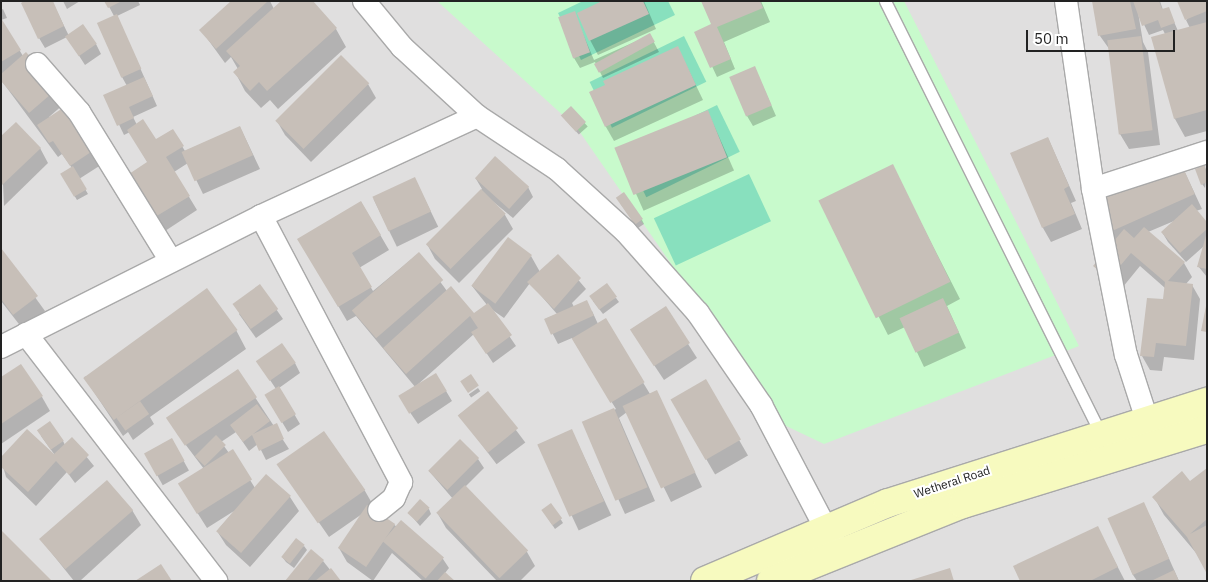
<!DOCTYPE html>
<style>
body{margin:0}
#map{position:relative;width:1208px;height:582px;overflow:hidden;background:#f2efe9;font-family:"IBM Plex Sans",sans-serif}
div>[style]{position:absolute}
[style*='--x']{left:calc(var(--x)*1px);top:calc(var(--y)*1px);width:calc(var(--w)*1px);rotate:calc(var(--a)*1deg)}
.residential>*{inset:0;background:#e0dfdf;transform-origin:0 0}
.park>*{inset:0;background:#c8facc}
.pitch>*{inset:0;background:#88e0be;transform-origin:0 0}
.shadow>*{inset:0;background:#0003;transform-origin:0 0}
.building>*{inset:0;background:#c7bfb8;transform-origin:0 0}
.roads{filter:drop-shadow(1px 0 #a9a9a9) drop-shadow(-1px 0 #a9a9a9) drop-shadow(0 1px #a9a9a9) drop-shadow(0 -1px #a9a9a9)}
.service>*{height:11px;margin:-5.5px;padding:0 5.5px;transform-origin:5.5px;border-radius:5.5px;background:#fff}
.minor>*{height:22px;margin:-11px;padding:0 11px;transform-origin:11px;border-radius:11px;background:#fff}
.secondary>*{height:28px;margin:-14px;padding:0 14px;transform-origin:14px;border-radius:14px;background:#f7fabf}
span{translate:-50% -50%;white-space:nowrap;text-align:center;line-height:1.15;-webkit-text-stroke:4px #fff;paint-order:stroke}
.street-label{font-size:12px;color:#222}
.frame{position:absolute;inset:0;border:2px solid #222;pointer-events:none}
.scale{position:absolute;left:1026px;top:30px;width:149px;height:22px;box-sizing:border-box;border:2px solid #222;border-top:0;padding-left:6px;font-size:15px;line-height:18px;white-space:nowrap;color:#222;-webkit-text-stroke:4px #fff;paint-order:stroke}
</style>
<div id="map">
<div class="residential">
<i style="left:1px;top:1px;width:1206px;height:580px"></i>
</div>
<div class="park">
<i style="clip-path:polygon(437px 1px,904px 1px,1079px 346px,824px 444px,782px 424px,577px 128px)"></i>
</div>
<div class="pitch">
<i style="clip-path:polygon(583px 1px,668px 1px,675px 15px,581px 60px,558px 13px)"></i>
<i style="left:684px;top:36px;width:51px;height:105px;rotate:64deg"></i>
<i style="left:717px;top:105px;width:52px;height:104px;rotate:64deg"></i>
<i style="left:749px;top:174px;width:52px;height:105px;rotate:65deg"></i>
</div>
<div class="shadow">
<i style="clip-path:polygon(52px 1px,69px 36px,96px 44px,101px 54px,85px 65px,67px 37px,45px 48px,39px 38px)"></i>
<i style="clip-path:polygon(63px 1px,80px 1px,67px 9px)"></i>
<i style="clip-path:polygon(106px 1px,138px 1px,140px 5px,117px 16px,157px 106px,133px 117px,137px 125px,156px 141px,172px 130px,185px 151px,240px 127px,260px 169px,203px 194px,188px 163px,174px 172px,197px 210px,165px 231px,138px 188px,148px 163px,130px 132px,124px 135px,105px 95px,127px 86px,122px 77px,114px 16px)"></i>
<i style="clip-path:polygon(232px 1px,270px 1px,274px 9px,336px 29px,346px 47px,278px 109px,270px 100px,261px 108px,245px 91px,235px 72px,238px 69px,231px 57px,225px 63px,201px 30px)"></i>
<i style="clip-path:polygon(605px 1px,644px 1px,656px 29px,598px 55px,590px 40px)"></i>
<i style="clip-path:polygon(703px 1px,761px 1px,770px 22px,724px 42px,735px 69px,717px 77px,696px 32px,715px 29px)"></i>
<i style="clip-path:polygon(1093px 1px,1160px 1px,1163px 10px,1168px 8px,1178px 31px,1190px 28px,1186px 20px,1207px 1px,1207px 131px,1185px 137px,1175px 119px,1165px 34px,1163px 30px,1149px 35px,1138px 12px,1143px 42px,1148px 52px,1160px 145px,1129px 149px,1120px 134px,1110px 50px,1100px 36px)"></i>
<i style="clip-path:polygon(3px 9px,7px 18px,1px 20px,1px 10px)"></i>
<i style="clip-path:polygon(574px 13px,594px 60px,650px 35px,659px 52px,603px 78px,595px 62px,580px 68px,574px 58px)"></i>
<i style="clip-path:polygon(1px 20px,23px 56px,65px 103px,49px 117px,104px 163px,79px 179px,88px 194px,77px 200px,62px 175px,72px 168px,62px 154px,58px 157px,1px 80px)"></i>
<i style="clip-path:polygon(678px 48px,703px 100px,614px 141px,606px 127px,607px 85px)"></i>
<i style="clip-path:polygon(755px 68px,776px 116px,753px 126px,747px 116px)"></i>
<i style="clip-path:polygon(368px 84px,376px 98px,311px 162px,285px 135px,277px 121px)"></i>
<i style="left:571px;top:108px;width:25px;height:12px;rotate:48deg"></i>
<i style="left:708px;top:112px;width:64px;height:99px;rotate:66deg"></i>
<i style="clip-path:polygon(1px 138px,40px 148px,48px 163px,4px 206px)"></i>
<i style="clip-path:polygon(1048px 138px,1076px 201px,1071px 203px,1082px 229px,1051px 242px,1043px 228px)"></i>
<i style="clip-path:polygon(1181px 164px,1202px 209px,1196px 211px,1207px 224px,1207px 277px,1198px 266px,1204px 246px,1186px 262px,1168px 242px,1162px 232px,1174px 221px,1148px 232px,1184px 263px,1192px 277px,1186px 284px,1192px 285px,1200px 299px,1194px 360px,1164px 357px,1162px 371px,1150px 370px,1142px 356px,1164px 301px,1165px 288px,1140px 266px,1118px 293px,1103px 280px,1095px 266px,1112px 245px,1105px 233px)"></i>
<i style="clip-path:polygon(892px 166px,960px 299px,947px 306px,966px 348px,924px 367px,905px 327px,888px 335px,820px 201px)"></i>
<i style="clip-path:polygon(1204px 166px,1207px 171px,1205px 188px,1202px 184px)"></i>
<i style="left:415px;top:179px;width:53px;height:46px;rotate:64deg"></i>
<i style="clip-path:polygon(476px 179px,528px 187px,533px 197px,513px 218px,485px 195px,505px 215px,513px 229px,459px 283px,435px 259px,427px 244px,482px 189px)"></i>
<i style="clip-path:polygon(361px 202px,389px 250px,359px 268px,373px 291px,419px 253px,447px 291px,474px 315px,487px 305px,472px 286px,531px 256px,540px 272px,558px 256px,586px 289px,572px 303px,574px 307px,592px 311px,598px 324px,605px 320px,650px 394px,656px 391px,702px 487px,671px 502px,627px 412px,619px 418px,655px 501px,625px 514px,584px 423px,616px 409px,572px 338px,558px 344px,545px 319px,557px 314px,530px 283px,504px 318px,491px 309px,516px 346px,493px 363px,474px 334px,415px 387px,446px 391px,452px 401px,418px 424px,407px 408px,416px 388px,356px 316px,347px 321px,299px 239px)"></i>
<i style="clip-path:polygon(620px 203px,642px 220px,644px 224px,638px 228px)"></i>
<i style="clip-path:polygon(1px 250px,45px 311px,22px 328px,1px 301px)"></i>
<i style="clip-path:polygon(260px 286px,283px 319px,256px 338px,239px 314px)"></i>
<i style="clip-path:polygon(616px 298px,619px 302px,603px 314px,593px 301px)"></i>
<i style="clip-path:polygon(665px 308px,697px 358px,664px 380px,640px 344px)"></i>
<i style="clip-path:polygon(236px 330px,246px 349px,150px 417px,154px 424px,133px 440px,128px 432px,123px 436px,84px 377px)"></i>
<i style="clip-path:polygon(258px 362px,295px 363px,300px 373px,279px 388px,300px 424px,288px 432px,266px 395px,276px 389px)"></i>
<i style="clip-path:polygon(237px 370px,289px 449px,266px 460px,258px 444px,249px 451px,236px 432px,221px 442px,229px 453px,232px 451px,255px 488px,266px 476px,290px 497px,299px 511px,250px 567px,226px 545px,217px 531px,234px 511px,207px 528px,188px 498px,204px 469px,176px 432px)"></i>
<i style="clip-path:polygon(1px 379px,42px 397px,50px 411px,1px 444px)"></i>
<i style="left:705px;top:381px;width:86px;height:38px;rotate:60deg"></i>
<i style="left:478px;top:388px;width:4px;height:11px;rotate:56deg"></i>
<i style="left:488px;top:393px;width:62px;height:36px;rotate:53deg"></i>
<i style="left:572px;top:431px;width:93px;height:36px;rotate:65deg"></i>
<i style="clip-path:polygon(323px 433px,365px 491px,373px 505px,370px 508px,443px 559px,449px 568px,445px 573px,453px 581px,423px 581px,392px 553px,373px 581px,347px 562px,339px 548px,362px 514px,329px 537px,279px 465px)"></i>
<i style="clip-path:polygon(41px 436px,63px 441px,65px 445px,72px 439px,94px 466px,75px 483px,67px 472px,36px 506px,6px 477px,1px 459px,57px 458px)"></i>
<i style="left:172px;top:440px;width:35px;height:30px;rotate:61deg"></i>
<i style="clip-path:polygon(478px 459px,484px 468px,465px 487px,527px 552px,535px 566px,520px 581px,497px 581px,446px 528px,438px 514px,453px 499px,429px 471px)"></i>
<i style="clip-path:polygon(1207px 469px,1207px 572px,1197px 554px,1164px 515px,1154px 497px,1190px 483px)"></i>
<i style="clip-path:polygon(551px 504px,563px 523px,555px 529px,545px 514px)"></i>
<i style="clip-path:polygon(1143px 504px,1151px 518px,1179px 581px,1137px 581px,1133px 575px,1109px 519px)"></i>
<i style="clip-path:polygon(429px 509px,431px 514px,420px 526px,409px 513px)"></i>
<i style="clip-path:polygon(132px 510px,141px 525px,80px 581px,74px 581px,42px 541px)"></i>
<i style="clip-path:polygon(1097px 527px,1125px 581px,1022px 581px)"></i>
<i style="clip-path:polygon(304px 546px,307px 550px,294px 568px,286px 562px,283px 558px)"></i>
<i style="clip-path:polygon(323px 561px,339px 581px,287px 581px)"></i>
</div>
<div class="building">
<i style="clip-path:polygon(24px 1px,53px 1px,64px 26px,38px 39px,21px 3px)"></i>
<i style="clip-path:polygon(104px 1px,122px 1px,108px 8px)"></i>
<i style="clip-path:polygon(231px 1px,268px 1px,216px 49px,199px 30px)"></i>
<i style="clip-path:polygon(281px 1px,313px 1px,337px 28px,267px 91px,259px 82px,250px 91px,233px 72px,240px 66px,226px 51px)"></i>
<i style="clip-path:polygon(602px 1px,643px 1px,649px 14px,589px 41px,577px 13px)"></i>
<i style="clip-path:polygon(701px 1px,760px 1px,763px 8px,717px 27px,731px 59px,710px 68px,694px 32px,711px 24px)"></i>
<i style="clip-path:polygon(1092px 1px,1130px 1px,1136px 29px,1098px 36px)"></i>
<i style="clip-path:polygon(1133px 1px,1159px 1px,1162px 9px,1169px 7px,1175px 23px,1161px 28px,1158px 20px,1142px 26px)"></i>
<i style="clip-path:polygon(1177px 1px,1207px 1px,1207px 11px,1185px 20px)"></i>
<i style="left:575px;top:11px;width:44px;height:18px;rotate:70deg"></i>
<i style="left:117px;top:14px;width:60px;height:22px;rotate:66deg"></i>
<i style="clip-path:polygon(1px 18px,21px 50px,1px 62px)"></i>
<i style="clip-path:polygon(1207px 22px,1207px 110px,1174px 119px,1151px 37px)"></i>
<i style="left:83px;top:24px;width:24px;height:22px;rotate:55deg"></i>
<i style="left:650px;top:33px;width:10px;height:64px;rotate:61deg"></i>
<i style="left:1141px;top:36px;width:95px;height:34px;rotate:83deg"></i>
<i style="clip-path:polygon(678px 46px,696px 85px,605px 127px,589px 92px,605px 85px,603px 81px)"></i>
<i style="clip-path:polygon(26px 52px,58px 88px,29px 113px,1px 81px,1px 74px)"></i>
<i style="left:341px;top:55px;width:40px;height:93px;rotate:45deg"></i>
<i style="left:755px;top:66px;width:43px;height:28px;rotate:67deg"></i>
<i style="clip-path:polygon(144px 77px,153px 96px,129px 107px,134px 118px,117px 126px,103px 95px)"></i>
<i style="clip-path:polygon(69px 104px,97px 148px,70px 166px,53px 141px,49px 143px,37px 125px)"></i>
<i style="left:571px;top:106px;width:22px;height:14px;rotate:47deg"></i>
<i style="left:708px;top:110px;width:51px;height:101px;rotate:68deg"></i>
<i style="clip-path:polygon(143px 119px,156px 139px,173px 129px,184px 146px,166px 157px,190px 196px,155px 217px,129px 174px,147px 162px,127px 130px)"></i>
<i style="clip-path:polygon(16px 122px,41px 148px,1px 186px,1px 136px)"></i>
<i style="left:240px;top:126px;width:32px;height:64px;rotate:66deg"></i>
<i style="clip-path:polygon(1048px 137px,1069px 186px,1064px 189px,1075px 214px,1042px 228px,1010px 153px)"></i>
<i style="left:495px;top:156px;width:46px;height:30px;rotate:42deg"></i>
<i style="left:1181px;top:163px;width:34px;height:90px;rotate:66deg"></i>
<i style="left:893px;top:164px;width:131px;height:83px;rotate:64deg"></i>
<i style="clip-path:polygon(1205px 165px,1207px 182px,1201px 185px,1195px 169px)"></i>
<i style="left:73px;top:166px;width:27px;height:15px;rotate:59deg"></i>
<i style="left:415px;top:177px;width:38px;height:47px;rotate:65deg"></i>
<i style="left:481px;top:189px;width:35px;height:78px;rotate:45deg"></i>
<i style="left:624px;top:192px;width:33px;height:10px;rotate:55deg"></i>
<i style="clip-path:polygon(361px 201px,381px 235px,352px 253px,372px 287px,338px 307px,297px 239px)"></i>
<i style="clip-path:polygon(1192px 204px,1207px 222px,1207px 229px,1180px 253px,1161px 232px)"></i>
<i style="clip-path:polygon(1144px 227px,1185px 262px,1168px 281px,1193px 284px,1186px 346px,1156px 343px,1154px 357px,1140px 356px,1147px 298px,1163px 299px,1165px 282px,1131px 253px,1109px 279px,1093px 266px,1124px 229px,1134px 238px)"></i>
<i style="clip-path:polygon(1207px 232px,1207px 269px,1197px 267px)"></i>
<i style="left:508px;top:237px;width:30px;height:61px;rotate:37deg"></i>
<i style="clip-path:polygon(1px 248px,38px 296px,13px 315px,1px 299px)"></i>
<i style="left:419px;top:252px;width:37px;height:89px;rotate:49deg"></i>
<i style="clip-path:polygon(558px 254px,581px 278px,554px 309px,527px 282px)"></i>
<i style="left:607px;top:283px;width:17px;height:22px;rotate:54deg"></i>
<i style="left:260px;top:284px;width:31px;height:34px;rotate:54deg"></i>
<i style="clip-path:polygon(451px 286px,474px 313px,488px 303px,512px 335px,486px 354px,471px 332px,478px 328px,470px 316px,406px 374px,383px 348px)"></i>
<i style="left:207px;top:288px;width:52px;height:153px;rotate:54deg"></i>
<i style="left:943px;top:298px;width:38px;height:48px;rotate:65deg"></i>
<i style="left:587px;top:300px;width:17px;height:47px;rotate:66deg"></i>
<i style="clip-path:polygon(1207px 301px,1207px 332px,1201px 331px)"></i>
<i style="left:666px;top:306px;width:44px;height:43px;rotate:57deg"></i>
<i style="left:606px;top:318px;width:75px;height:40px;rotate:59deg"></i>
<i style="left:282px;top:343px;width:24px;height:32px;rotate:55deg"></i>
<i style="clip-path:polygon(21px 364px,43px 396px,1px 424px,1px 377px)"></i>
<i style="left:238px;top:369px;width:34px;height:87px;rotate:56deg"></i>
<i style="left:436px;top:373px;width:21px;height:44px;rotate:59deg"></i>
<i style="left:471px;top:374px;width:14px;height:13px;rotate:56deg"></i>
<i style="left:706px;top:379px;width:70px;height:41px;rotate:60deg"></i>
<i style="left:279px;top:386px;width:33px;height:17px;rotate:59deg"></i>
<i style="left:657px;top:390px;width:91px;height:38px;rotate:65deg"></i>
<i style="left:488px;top:391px;width:48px;height:39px;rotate:51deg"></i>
<i style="left:140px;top:401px;width:16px;height:29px;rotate:55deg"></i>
<i style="clip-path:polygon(257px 404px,270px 421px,253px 434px,277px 423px,284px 439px,259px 451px,252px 435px,243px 442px,230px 425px)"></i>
<i style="left:614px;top:408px;width:86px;height:35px;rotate:67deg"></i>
<i style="left:50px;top:421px;width:24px;height:16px;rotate:55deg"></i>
<i style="clip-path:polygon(27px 429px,54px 454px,72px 437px,89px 455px,69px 475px,56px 461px,28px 492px,1px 467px,1px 457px)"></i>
<i style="left:572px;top:429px;width:79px;height:38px;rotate:66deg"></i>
<i style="left:324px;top:431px;width:72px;height:58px;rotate:55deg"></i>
<i style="left:216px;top:435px;width:14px;height:30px;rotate:45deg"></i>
<i style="left:172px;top:438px;width:26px;height:32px;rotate:61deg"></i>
<i style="left:460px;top:439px;width:27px;height:45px;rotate:45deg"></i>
<i style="left:233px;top:449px;width:36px;height:65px;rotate:58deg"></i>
<i style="clip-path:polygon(1207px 468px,1207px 519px,1190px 534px,1207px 525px,1207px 574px,1187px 537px,1152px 497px,1182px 471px,1190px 481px)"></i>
<i style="left:266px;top:474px;width:33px;height:76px;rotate:41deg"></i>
<i style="left:107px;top:480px;width:40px;height:90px;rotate:49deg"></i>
<i style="left:465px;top:485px;width:91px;height:40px;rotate:46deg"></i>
<i style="left:420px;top:499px;width:13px;height:19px;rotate:42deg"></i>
<i style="left:1144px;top:502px;width:62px;height:40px;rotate:66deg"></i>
<i style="left:551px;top:503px;width:19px;height:12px;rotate:54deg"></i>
<i style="left:367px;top:505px;width:34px;height:52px;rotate:34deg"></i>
<i style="left:401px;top:520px;width:57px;height:28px;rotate:41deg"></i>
<i style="clip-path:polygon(1098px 526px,1118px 567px,1090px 581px,1020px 581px,1013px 566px)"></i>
<i style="clip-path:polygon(1px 530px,52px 581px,1px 581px)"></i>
<i style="left:296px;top:538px;width:11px;height:24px;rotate:38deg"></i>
<i style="clip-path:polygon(311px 549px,324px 560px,307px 581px,285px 581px)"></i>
<i style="clip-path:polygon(161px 564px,172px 581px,135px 581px)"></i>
<i style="clip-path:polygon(331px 568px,341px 581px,315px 581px)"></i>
<i style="clip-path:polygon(950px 568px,954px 581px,911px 581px,911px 580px)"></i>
<i style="clip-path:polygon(1174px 570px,1179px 581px,1151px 581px)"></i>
<i style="clip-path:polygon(445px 572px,455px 581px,437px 581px)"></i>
</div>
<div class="roads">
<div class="service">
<i style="--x:885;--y:1;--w:486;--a:63.5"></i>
</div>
<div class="minor">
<i style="--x:364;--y:1;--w:60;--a:50.4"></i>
<i style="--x:402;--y:47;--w:102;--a:42.6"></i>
<i style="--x:477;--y:116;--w:96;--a:33.5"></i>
<i style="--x:557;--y:169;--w:93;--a:42.4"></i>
<i style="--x:626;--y:232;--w:108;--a:48.4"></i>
<i style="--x:698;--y:313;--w:112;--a:55.6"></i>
<i style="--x:761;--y:405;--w:157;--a:62.3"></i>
<i style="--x:1066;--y:1;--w:190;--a:81.8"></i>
<i style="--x:1093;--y:189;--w:169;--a:78.8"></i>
<i style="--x:1126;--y:355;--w:68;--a:72.1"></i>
<i style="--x:37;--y:64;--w:64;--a:48.8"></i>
<i style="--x:79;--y:112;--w:175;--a:58.3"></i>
<i style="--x:1093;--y:189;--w:120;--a:-18"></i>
<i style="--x:261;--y:216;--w:301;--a:62.2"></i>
<i style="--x:401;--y:482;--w:17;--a:114"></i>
<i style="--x:394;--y:498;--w:19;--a:141"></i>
<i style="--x:26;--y:334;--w:312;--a:52.4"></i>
<i style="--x:1;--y:347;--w:291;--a:-26.7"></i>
<i style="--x:261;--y:216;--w:238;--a:-24.8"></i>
</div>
<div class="secondary">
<i style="--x:705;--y:581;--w:199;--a:-23.1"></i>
<i style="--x:888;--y:503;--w:335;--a:-17.6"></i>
<i style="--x:771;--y:581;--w:207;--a:-21.9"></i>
<i style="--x:963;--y:504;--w:255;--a:-17.1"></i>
</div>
</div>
<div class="street-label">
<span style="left:952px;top:482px;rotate:-18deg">Wetheral Road</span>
</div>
<div class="frame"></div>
<div class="scale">50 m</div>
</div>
